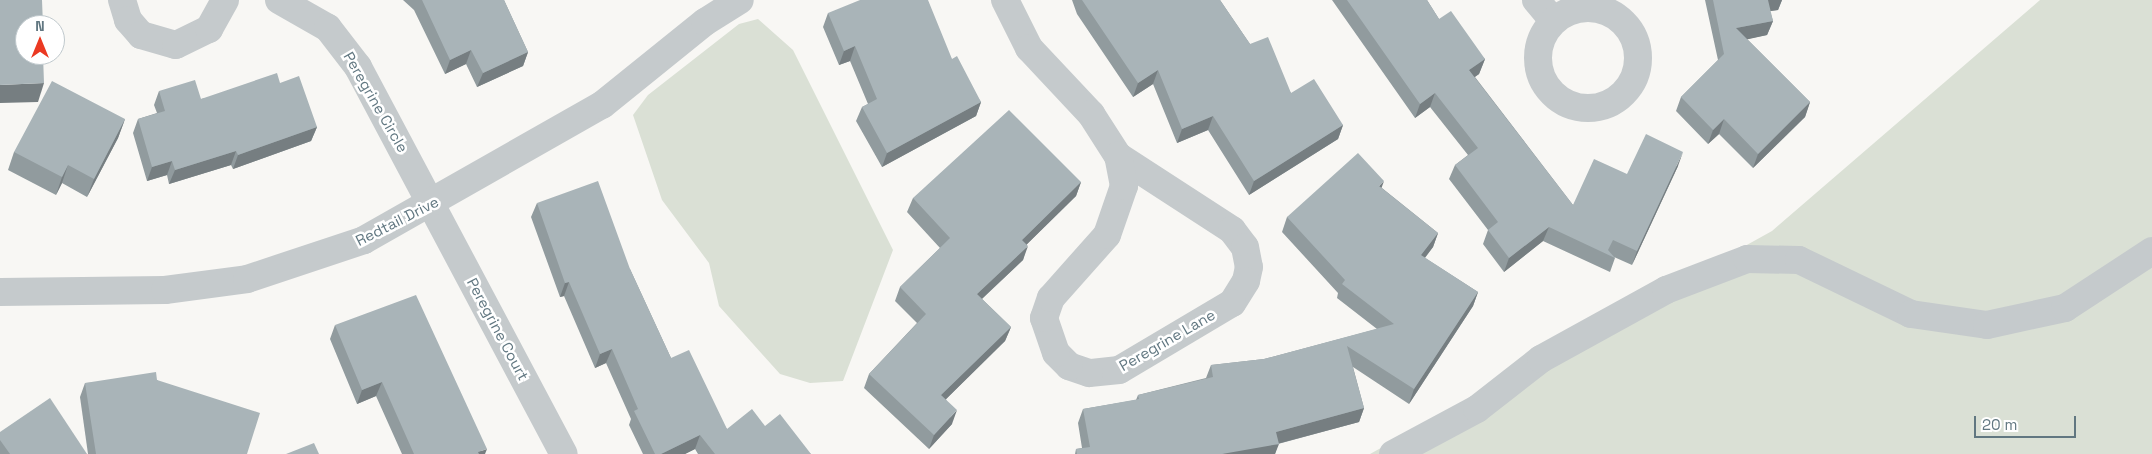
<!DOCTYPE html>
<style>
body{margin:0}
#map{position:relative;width:2152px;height:454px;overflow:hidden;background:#f8f7f4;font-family:"Space Grotesk",sans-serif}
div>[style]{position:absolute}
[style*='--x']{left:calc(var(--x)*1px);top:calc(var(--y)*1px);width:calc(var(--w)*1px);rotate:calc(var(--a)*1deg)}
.green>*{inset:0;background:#dae0d5}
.minor>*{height:28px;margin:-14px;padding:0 14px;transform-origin:14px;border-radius:14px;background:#c5cacc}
.minor>.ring{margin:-14px;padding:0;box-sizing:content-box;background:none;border:28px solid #c5cacc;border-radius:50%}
.wall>*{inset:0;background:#919b9e}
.shaded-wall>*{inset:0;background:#767e81}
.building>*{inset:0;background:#a9b4b8}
span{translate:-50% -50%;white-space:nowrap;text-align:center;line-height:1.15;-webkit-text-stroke:5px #fff;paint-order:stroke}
.street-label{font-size:15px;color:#617781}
.north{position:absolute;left:15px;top:15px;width:50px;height:50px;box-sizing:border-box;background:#fff;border:1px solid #c0c9cd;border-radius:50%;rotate:0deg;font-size:14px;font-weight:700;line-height:20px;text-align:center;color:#617781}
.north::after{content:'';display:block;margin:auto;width:18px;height:22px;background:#eb3922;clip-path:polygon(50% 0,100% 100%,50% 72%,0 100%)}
.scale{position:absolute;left:1974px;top:416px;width:102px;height:22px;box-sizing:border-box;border:2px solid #617781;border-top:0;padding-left:6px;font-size:15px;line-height:18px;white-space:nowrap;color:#617781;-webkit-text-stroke:4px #fff;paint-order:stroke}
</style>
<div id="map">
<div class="green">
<i style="clip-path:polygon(2040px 0,2152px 0,2152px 454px,1370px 454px,1772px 231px)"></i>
<i style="clip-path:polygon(758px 19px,793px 50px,893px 250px,843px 381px,810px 383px,780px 374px,719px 306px,709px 263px,662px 200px,633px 115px,648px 95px,739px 24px)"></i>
</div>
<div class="minor">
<i style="--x:122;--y:0;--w:21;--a:73"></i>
<i style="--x:128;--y:20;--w:20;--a:49"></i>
<i style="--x:141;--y:35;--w:36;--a:16"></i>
<i style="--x:176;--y:45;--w:37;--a:-26"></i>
<i style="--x:209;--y:29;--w:33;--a:-61"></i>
<i style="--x:279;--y:0;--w:56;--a:29.7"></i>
<i style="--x:328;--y:28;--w:49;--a:52.4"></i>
<i style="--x:358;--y:67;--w:438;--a:62"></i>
<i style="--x:1005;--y:0;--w:54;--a:63.4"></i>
<i style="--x:1029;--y:48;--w:91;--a:46.8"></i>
<i style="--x:1091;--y:114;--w:50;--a:57.3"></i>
<i style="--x:1536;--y:0;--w:26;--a:50"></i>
<i class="ring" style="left:1538px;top:8px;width:72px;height:72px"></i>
<i style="--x:1118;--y:156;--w:136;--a:33"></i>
<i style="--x:1232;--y:230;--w:21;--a:53"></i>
<i style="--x:1245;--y:247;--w:20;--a:79"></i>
<i style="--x:1249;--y:267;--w:14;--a:102"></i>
<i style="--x:1246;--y:281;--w:26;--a:122"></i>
<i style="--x:1232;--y:303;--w:131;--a:149.3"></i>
<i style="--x:1119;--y:370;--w:30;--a:174"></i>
<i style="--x:1089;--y:373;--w:21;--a:-161"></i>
<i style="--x:1069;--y:366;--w:18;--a:-135"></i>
<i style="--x:1056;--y:353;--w:37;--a:-109"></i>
<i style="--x:1044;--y:318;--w:21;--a:-71"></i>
<i style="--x:1051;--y:298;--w:84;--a:-48.4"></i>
<i style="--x:1107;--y:235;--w:52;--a:-70.9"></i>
<i style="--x:1124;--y:186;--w:31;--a:-101"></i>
<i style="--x:0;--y:292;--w:165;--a:-0.7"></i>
<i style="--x:165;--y:290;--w:83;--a:-7.6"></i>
<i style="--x:247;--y:279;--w:123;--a:-18.4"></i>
<i style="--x:364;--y:240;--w:274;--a:-29.6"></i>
<i style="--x:602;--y:105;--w:132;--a:-38.9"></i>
<i style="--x:705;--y:22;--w:41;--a:-32.2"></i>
<i style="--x:1393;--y:454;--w:95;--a:-28.2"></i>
<i style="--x:1477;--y:409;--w:81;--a:-38"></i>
<i style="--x:1541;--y:359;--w:143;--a:-28.9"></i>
<i style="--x:1666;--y:290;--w:87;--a:-20.9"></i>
<i style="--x:1747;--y:259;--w:52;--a:1.1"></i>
<i style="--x:1799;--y:260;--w:124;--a:25.7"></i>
<i style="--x:1911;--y:314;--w:77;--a:8.2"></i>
<i style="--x:1987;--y:325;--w:80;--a:-12.3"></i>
<i style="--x:2065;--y:308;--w:104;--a:-33.2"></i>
</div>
<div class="wall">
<i style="clip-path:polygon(403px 0,504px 0,528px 52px,523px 66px,477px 87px,466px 64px,445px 74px,414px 10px)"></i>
<i style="clip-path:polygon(1072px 0,1220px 0,1250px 44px,1291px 93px,1343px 125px,1338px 139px,1249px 195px,1208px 130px,1177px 143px,1153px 84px,1133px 97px,1077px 14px)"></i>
<i style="clip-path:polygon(1332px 0,1427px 0,1439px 19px,1485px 59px,1479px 74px,1475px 77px,1573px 205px,1627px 174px,1678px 166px,1632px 265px,1614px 257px,1615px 258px,1610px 272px,1543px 241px,1504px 272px,1483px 244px,1488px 230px,1449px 179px,1455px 165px,1468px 155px,1430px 107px,1415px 118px)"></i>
<i style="clip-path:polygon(1705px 0,1782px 0,1778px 10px,1770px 11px,1773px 21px,1767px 35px,1747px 39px,1810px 102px,1805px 117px,1753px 168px,1719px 134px,1708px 144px,1676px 111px,1681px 97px,1718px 60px)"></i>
<i style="clip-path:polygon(828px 13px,952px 59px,981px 102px,976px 116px,882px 167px,856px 121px,862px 107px,868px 104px,850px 61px,839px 65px,823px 27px)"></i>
<i style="clip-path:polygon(280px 83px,317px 127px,311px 141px,233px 169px,231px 165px,169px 184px,167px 175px,147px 181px,133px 133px,138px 119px,157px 113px,154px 105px,159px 91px,201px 99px)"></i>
<i style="clip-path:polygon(125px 119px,118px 138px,87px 197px,62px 183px,56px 195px,8px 170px,14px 152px)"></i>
<i style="clip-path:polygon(1081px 182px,1076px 196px,1027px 244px,1023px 260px,982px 299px,1011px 327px,1005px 341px,946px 399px,952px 424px,929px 449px,864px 388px,869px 374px,917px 323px,895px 301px,900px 287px,940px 248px,907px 212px,913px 198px)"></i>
<i style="clip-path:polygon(1382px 188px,1438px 233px,1433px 247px,1425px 258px,1478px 292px,1473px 306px,1409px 404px,1353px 367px,1364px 408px,1359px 422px,1278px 444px,1275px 454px,1075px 454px,1076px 449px,1082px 448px,1078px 423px,1083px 409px,1136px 400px,1138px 395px,1206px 378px,1211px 365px,1264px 359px,1377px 329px,1337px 298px,1338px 293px,1282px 232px,1287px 217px)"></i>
<i style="clip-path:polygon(537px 203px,630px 269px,671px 358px,727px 429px,765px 426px,811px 454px,698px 454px,695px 449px,685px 454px,643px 454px,629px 425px,631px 419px,606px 363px,595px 368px,564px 296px,560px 297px,531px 217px)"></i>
<i style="clip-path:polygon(335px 325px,485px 454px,402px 454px,376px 396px,357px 404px,330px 339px)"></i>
<i style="clip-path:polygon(157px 380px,247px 454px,88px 454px,80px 397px,85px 383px)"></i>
<i style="clip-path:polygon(0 432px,87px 454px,0 454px)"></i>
</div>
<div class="shaded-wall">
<i style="clip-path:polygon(1767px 0,1782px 0,1778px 10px,1763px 12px)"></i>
<i style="clip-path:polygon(1773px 21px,1767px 35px,1731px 43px,1736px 28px)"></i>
<i style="clip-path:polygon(855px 46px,850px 61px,839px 65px,844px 51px)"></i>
<i style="clip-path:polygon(471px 50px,466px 64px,445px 74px,450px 60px)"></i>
<i style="clip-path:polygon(528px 52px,523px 66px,477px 87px,483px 73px)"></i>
<i style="clip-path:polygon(1485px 59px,1479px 74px,1464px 84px,1469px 70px)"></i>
<i style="clip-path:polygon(1158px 70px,1153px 84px,1133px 97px,1138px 83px)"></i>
<i style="clip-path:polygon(44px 83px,38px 102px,0 103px,0 85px)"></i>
<i style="clip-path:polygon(1435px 93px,1430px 107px,1415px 118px,1420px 104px)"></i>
<i style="clip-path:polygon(981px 102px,976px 116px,882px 167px,887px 153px)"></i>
<i style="clip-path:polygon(1810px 102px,1805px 117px,1753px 168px,1758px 154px)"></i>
<i style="clip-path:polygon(1213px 116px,1208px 130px,1177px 143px,1182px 129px)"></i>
<i style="clip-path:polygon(125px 119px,118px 138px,87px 197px,94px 179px)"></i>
<i style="clip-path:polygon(1724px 119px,1719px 134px,1708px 144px,1713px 130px)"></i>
<i style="clip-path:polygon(1343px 125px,1338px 139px,1249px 195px,1254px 181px)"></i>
<i style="clip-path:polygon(317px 127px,311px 141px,233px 169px,238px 155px)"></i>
<i style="clip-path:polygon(236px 151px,231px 165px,169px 184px,175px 170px)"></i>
<i style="clip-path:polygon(1683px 152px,1678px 166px,1632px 265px,1637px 251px)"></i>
<i style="clip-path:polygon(172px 161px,167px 175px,147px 181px,152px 167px)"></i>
<i style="clip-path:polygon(68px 165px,62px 183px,56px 195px,62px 177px)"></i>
<i style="clip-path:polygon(1384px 181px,1379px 195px,1379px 186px)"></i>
<i style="clip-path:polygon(1081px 182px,1076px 196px,1017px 254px,1022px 240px)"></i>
<i style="clip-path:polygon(1549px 227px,1543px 241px,1504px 272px,1509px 258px)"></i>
<i style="clip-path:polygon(1438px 233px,1433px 247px,1416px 269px,1421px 255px)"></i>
<i style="clip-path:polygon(1028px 246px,1023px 260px,972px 308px,977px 294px)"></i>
<i style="clip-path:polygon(569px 282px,564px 296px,560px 297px,565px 283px)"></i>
<i style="clip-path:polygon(1478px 292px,1473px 306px,1409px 404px,1414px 389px)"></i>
<i style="clip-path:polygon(1011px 327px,1005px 341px,936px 409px,941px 395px)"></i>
<i style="clip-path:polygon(612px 349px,606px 363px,595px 368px,600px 354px)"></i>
<i style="clip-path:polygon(382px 382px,376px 396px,357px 404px,362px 390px)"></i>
<i style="clip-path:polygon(1364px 408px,1359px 422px,1273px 445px,1279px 444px,1275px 454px,1222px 454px,1276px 432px)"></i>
<i style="clip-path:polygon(957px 410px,952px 424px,929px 449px,934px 435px)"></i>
<i style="clip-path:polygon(700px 435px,695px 449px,685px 454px,661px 454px)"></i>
<i style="clip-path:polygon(487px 449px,485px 454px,478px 454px,478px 452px)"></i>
</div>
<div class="building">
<i style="clip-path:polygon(0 0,42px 0,43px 25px,25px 25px,25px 55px,43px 55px,44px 83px,0 85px)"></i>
<i style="clip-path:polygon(422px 0,504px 0,528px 52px,483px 73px,471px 50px,450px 60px)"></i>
<i style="clip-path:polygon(860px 0,928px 0,952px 59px,957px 56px,981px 102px,887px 153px,862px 107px,877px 99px,855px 46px,844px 51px,828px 13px)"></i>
<i style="clip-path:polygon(1082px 0,1220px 0,1250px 44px,1268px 37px,1291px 93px,1314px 79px,1343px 125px,1254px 181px,1213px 116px,1182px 129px,1158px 70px,1138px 83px)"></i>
<i style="clip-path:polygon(1347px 0,1427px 0,1439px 19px,1451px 11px,1485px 59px,1469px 70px,1573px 205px,1594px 159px,1627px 174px,1646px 134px,1683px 152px,1637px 251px,1613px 240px,1608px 250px,1615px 258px,1549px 227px,1509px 258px,1488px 230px,1498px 222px,1455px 165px,1478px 148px,1435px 93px,1420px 104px)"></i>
<i style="clip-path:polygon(1713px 0,1768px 0,1773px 21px,1736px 28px,1810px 102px,1758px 154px,1724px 119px,1713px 130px,1681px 97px,1724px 54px)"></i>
<i style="clip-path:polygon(277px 73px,280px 83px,299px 76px,317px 127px,238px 155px,236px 151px,175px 170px,172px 161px,152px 167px,138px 119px,165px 111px,159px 91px,195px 80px,201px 99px)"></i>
<i style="clip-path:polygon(52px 81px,125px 119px,94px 179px,68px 165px,62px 177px,14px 152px)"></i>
<i style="clip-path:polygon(1009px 110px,1081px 182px,1022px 240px,1028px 246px,977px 294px,1011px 327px,941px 395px,957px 410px,934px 435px,869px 374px,926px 314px,900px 287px,950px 238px,913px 198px)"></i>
<i style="clip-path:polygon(1358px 153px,1384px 181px,1379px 186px,1438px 233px,1421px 255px,1478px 292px,1414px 389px,1347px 346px,1364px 408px,1276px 432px,1279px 444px,1222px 454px,1077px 454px,1076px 449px,1090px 447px,1083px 409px,1139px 399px,1138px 395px,1213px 377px,1211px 365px,1264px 359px,1394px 324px,1342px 284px,1345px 280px,1287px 217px)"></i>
<i style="clip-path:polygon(598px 181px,630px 269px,671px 358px,689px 350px,727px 429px,752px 409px,765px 426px,780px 414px,811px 454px,715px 454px,700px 435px,661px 454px,655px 454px,634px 411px,638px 409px,612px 349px,600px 354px,569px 282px,565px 283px,537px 203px)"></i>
<i style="clip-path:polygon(416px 295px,487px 449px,478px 452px,479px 454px,414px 454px,382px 382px,362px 390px,335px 325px)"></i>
<i style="clip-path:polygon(156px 372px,157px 380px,260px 413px,247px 454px,96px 454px,85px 383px)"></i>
<i style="clip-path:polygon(50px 398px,87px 454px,10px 454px,0 440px,0 432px)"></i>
<i style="clip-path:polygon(314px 443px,319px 454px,286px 454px)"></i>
</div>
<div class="street-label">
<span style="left:376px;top:102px;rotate:60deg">Peregrine Circle</span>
<span style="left:397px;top:221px;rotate:-27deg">Redtail Drive</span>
<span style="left:498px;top:329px;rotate:62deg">Peregrine Court</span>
<span style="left:1167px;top:340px;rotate:-30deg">Peregrine Lane</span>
</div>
<div class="north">N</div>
<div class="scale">20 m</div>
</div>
